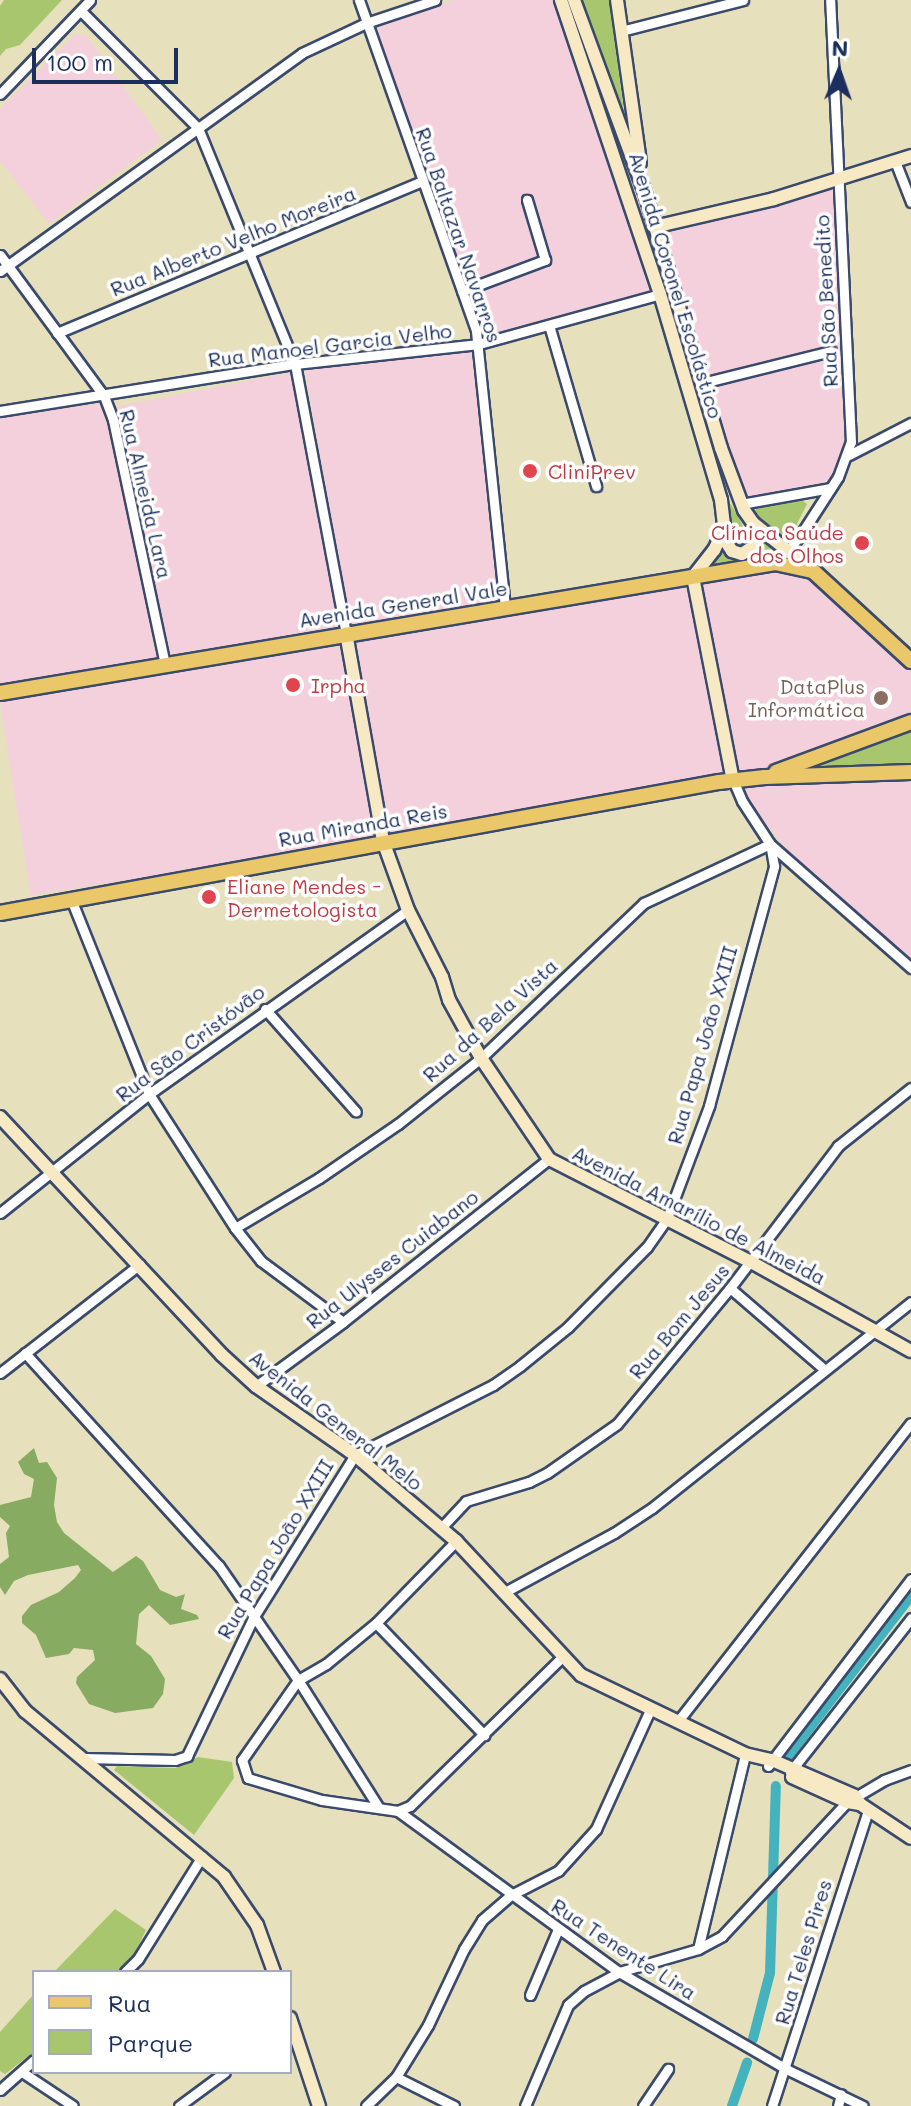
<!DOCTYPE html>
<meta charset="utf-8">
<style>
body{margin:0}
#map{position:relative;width:911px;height:2106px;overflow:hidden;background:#e7e0bc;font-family:Mali,sans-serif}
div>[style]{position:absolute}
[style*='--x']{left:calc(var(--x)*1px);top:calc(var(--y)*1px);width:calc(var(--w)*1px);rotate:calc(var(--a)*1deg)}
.built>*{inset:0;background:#f4cfdc;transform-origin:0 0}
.green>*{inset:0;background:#a8c66e}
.forest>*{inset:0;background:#86ab61}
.canal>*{height:10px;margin:-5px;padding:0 5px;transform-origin:5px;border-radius:5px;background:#44b3be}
.roads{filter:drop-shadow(2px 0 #3a4a6c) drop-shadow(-2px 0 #3a4a6c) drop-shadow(0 2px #3a4a6c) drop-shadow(0 -2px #3a4a6c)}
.street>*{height:9px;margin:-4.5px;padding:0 4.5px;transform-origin:4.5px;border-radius:4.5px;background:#fff}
.secondary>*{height:12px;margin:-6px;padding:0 6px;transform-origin:6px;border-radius:6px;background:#f7e9c3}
.primary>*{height:14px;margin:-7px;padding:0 7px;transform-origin:7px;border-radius:7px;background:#eac769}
.dots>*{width:22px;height:22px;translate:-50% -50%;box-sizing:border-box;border:4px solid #fff;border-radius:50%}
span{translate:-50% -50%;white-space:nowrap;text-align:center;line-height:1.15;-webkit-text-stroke:7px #fff;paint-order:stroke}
.street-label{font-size:20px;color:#1b2f5e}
.health-label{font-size:20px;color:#be3a42}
.left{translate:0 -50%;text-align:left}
.right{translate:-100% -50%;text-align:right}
.education-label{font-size:20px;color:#785e54}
.legend{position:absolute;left:32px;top:1970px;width:260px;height:104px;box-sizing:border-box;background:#fff;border:2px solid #a4acbf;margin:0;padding:10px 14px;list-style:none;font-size:24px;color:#1b2f5e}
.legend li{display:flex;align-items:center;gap:16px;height:40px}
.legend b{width:40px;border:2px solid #a4acbf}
.north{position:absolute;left:799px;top:32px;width:80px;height:80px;-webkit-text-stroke:6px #fff;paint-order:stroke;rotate:2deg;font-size:22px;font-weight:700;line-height:32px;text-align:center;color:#1b2f5e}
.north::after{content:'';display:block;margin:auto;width:28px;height:36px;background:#1b2f5e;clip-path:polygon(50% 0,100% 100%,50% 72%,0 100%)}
.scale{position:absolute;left:32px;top:48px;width:146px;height:36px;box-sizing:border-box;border:4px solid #1b2f5e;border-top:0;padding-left:10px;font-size:24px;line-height:28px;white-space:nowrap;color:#1b2f5e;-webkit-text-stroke:6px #fff;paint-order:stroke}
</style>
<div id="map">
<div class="built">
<i style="clip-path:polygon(454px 0,555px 0,653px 290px,482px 338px,375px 26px)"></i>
<i style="clip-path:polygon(75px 34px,86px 35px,162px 140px,49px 224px,0 161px,0 109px)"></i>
<i style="clip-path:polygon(833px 187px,846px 409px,844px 448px,835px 476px,829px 481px,744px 499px,726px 449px,661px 229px)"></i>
<i style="clip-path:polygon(477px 349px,500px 601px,350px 628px,305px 370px)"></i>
<i style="left:294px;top:372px;width:260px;height:186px;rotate:79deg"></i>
<i style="clip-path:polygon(103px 403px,158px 661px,0 687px,0 417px)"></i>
<i style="clip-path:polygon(761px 569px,789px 571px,823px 585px,911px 667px,911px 718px,760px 769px,734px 773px,701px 585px,704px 581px)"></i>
<i style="clip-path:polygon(677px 584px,689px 590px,725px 775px,387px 837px,354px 642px)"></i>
<i style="left:345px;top:643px;width:200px;height:350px;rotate:81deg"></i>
<i style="clip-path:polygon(911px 781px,911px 965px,784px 847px,739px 787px)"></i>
</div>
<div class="green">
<i style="clip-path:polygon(4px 0,62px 0,20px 45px,6px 49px,0 56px,0 6px)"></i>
<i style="clip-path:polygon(579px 0,609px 0,625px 119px,624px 119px)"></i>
<i style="clip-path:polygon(801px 499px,807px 504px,789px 540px,754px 513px,756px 509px)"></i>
<i style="clip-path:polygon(731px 504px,749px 537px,742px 548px,733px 543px,726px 505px)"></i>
<i style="clip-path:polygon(759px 536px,775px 547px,757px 556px,707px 567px,724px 543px,735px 557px)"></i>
<i style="clip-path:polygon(911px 729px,911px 763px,813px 769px,812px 766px)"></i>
<i style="clip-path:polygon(198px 1757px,232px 1762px,234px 1778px,194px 1835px,114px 1770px,117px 1766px,175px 1768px)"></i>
<i style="clip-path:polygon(115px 1909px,146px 1930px,133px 1957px,119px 1972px,54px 1972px)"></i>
<i style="clip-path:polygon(34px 1994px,34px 2052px,5px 2074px,0 2071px,0 2032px)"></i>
</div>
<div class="forest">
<i style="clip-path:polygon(34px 1448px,39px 1463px,47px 1462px,57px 1478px,54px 1505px,57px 1522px,64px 1533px,113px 1572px,136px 1556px,143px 1561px,160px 1590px,176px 1597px,185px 1594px,181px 1609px,197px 1615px,199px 1619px,170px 1625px,149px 1605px,139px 1614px,136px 1644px,151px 1656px,165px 1679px,163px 1694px,153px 1708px,115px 1713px,89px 1704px,76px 1683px,77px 1677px,95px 1660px,93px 1650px,74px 1648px,69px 1654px,46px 1658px,36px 1635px,22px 1623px,22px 1616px,31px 1605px,59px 1592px,75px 1578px,81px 1570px,78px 1565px,28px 1575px,14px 1581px,5px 1595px,0 1587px,0 1564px,9px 1557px,6px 1533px,10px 1526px,0 1517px,0 1505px,31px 1497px,34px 1479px,24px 1474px,18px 1462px)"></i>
</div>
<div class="canal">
<i style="--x:785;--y:1760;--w:207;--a:-52.5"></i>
<i style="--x:753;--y:2039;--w:68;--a:-75.6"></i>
<i style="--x:770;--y:1973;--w:187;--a:-88.2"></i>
<i style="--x:732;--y:2106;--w:46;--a:-70.8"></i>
</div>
<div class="roads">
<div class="street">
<i style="--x:359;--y:0;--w:351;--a:70.5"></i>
<i style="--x:476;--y:331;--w:279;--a:84"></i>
<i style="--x:81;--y:11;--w:165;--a:45"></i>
<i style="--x:198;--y:128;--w:255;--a:67.7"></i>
<i style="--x:295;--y:364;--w:274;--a:79.3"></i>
<i style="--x:621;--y:31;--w:126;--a:-14.3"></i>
<i style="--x:0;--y:94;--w:130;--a:-46.2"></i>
<i style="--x:895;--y:161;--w:44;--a:68.7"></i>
<i style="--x:0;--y:255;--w:175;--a:53.6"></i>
<i style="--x:104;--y:396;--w:26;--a:69"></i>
<i style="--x:113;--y:420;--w:250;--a:78"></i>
<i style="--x:0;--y:271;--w:372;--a:-35.8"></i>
<i style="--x:302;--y:53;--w:71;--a:-25.1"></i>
<i style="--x:366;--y:23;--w:73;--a:-18.4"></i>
<i style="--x:462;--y:291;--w:89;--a:-20.5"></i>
<i style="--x:545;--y:260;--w:63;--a:-106.7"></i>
<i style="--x:549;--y:325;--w:168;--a:73.7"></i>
<i style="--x:57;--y:333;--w:396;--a:-22.6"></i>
<i style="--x:702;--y:383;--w:133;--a:-13.9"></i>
<i style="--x:0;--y:411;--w:299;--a:-9.1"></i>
<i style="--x:295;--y:364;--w:185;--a:-6.2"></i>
<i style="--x:479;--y:344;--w:188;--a:-15.4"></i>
<i style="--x:849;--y:455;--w:70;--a:-27.3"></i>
<i style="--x:741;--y:504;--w:91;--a:-10.1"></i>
<i style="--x:767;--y:561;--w:23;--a:-25"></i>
<i style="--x:788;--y:551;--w:25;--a:-53"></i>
<i style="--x:803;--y:531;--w:64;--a:-57.1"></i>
<i style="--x:838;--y:477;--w:37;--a:-70"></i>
<i style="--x:851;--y:442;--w:442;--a:-92.7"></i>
<i style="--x:770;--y:844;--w:188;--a:41.3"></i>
<i style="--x:71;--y:899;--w:210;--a:68.2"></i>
<i style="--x:149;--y:1094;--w:159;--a:57.3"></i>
<i style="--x:235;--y:1228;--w:42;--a:51.8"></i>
<i style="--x:261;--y:1261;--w:102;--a:36.6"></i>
<i style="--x:265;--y:1009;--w:137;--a:48.5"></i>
<i style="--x:0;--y:1213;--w:191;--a:-38.6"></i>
<i style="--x:149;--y:1094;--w:318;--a:-35.4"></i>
<i style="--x:235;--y:1228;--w:98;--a:-30.8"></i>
<i style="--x:319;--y:1178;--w:96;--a:-34.4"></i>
<i style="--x:398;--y:1124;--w:106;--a:-38.5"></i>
<i style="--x:481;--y:1058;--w:225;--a:-43.6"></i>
<i style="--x:644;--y:903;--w:139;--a:-25.1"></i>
<i style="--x:730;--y:1288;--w:125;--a:40.8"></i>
<i style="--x:25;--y:1353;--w:288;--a:47.7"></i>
<i style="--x:219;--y:1566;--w:139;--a:55.3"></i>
<i style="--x:298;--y:1680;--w:148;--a:57.7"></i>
<i style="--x:0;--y:1373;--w:177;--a:-37.9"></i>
<i style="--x:256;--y:1386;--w:108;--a:-36.3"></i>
<i style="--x:343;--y:1322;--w:263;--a:-38.4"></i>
<i style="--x:440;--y:1529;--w:38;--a:-47"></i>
<i style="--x:466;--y:1501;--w:66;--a:-16.8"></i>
<i style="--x:529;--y:1482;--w:20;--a:-27"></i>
<i style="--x:547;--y:1473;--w:85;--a:-35"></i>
<i style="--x:617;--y:1424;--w:177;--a:-50.3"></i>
<i style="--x:730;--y:1288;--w:178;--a:-52.7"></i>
<i style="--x:838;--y:1146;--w:93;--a:-38.5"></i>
<i style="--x:456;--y:1541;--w:115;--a:134.3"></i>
<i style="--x:376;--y:1623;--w:65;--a:140.6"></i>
<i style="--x:326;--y:1664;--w:32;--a:150"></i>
<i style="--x:298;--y:1680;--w:98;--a:125"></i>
<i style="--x:242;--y:1760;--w:19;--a:72"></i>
<i style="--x:248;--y:1778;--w:77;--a:16.6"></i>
<i style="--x:322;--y:1800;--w:77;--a:8.2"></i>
<i style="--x:398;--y:1811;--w:273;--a:36.1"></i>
<i style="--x:619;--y:1972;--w:193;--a:30.1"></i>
<i style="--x:786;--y:2069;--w:85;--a:25.7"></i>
<i style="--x:503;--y:1593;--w:126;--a:-28.4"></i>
<i style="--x:614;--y:1533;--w:45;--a:-33.3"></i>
<i style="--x:652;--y:1508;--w:331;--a:-38.5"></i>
<i style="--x:376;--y:1623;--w:156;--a:46"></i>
<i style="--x:678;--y:1721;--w:378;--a:-52"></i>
<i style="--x:83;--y:1758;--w:92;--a:1.2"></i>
<i style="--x:175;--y:1760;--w:13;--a:-18"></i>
<i style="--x:187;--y:1756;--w:153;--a:-64.4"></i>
<i style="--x:253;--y:1618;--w:192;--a:-58"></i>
<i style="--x:355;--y:1455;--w:155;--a:-26.9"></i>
<i style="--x:493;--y:1385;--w:33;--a:-35"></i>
<i style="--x:520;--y:1366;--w:62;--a:-39.1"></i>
<i style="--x:568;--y:1327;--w:112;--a:-45.4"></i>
<i style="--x:647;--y:1247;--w:35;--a:-55"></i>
<i style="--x:667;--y:1218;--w:120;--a:-69.4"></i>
<i style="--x:709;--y:1106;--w:249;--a:-74.8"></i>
<i style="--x:774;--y:866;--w:22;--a:-100"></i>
<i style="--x:770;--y:844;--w:51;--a:-123.1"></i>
<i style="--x:742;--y:801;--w:23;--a:-113"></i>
<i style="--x:768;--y:1766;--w:235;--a:-52.6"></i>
<i style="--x:790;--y:1772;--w:196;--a:-51.8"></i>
<i style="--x:398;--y:1811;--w:13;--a:-23"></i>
<i style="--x:410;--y:1806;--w:211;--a:-44.4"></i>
<i style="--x:698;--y:1949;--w:201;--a:-76.4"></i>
<i style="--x:125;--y:1972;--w:18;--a:-45"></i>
<i style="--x:138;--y:1959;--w:121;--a:-58.1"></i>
<i style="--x:530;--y:1995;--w:72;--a:-67"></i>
<i style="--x:22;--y:2072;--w:61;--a:33.7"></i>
<i style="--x:396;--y:2077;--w:65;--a:26.6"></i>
<i style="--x:0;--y:2090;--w:45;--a:-41.4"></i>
<i style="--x:179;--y:2106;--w:57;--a:-36.5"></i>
<i style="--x:366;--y:2106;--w:42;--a:-44"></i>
<i style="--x:396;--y:2077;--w:61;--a:-58.4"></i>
<i style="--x:428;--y:2025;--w:84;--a:-64.7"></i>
<i style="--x:464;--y:1949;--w:34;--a:-58"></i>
<i style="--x:482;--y:1920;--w:38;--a:-41"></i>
<i style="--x:511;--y:1895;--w:53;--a:-27.1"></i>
<i style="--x:558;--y:1871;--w:57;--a:-47.9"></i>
<i style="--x:596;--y:1829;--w:131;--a:-65.6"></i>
<i style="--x:525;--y:2106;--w:110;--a:-66.9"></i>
<i style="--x:568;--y:2005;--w:21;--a:-41"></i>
<i style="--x:584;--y:1991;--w:40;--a:-28"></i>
<i style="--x:619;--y:1972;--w:82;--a:-16.2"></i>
<i style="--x:698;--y:1949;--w:27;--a:-28"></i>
<i style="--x:722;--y:1936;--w:183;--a:-47"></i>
<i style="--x:847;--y:1802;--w:43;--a:-30.7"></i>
<i style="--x:884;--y:1780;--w:29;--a:-20"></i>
<i style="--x:643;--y:2106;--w:45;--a:-56"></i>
<i style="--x:772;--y:2106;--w:311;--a:-72"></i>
<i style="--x:838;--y:2106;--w:12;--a:-76"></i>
</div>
<div class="secondary">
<i style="--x:561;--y:0;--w:310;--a:71.4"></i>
<i style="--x:660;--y:294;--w:215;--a:73.5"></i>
<i style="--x:721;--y:500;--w:42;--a:83.2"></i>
<i style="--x:726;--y:542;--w:11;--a:56"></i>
<i style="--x:732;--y:551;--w:10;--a:17"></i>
<i style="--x:742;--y:554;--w:14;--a:-34"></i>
<i style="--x:754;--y:546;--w:23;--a:-92"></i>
<i style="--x:574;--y:0;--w:206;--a:69.8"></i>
<i style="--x:645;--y:193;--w:266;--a:73.4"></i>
<i style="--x:721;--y:448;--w:66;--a:69.6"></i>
<i style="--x:744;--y:510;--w:16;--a:55"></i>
<i style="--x:753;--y:523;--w:77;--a:38.7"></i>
<i style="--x:617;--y:0;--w:164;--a:81.9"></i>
<i style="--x:654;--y:227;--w:123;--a:-13.1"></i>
<i style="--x:774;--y:199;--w:144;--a:-17.4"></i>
<i style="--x:724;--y:529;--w:23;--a:115"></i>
<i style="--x:714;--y:550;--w:34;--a:128"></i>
<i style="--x:693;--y:577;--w:207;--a:78.9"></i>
<i style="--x:346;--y:633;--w:211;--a:79.9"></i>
<i style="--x:383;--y:841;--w:73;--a:70.1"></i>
<i style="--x:408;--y:910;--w:75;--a:63.1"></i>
<i style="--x:442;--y:977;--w:24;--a:73"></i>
<i style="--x:449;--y:1000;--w:66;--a:61.1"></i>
<i style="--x:481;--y:1058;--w:122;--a:56"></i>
<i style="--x:549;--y:1159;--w:227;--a:27"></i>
<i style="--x:751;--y:1262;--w:183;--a:29.1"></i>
<i style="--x:0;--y:1117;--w:325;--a:47"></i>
<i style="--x:222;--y:1355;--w:46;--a:42.4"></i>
<i style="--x:256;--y:1386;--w:121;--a:34.9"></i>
<i style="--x:355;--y:1455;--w:133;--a:40.4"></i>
<i style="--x:456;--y:1541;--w:183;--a:47"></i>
<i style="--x:581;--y:1675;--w:182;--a:25.7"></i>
<i style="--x:745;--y:1754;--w:28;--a:13"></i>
<i style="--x:772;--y:1760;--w:90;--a:23.4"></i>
<i style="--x:855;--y:1796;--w:9;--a:58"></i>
<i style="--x:860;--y:1804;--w:61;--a:33.7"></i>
<i style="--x:0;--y:1679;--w:41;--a:52"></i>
<i style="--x:25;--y:1711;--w:259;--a:39.8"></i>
<i style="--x:224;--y:1877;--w:58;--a:55.5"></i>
<i style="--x:257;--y:1925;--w:50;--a:70.1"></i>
<i style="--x:792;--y:1777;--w:60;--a:24.4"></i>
<i style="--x:847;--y:1802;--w:13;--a:9"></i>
<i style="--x:290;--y:2018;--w:93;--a:71.8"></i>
</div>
<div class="primary">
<i style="--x:0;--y:693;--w:786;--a:-9.52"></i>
<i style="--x:775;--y:563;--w:39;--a:12"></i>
<i style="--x:813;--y:571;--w:133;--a:42.6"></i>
<i style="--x:776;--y:772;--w:144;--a:-20.3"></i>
<i style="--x:0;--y:913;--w:731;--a:-10.33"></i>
<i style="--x:719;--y:782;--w:46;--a:-6.2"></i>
<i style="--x:765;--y:777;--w:146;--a:-2"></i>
</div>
</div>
<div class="dots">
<i style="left:530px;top:471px;background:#e0444e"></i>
<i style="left:862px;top:543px;background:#e0444e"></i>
<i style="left:293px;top:685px;background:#e0444e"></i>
<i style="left:881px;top:698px;background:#8d6e63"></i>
<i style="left:209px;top:897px;background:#e0444e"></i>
</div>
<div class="street-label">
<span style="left:459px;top:235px;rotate:71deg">Rua Baltazar Navarros</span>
<span style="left:233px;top:241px;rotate:-22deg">Rua Alberto Velho Moreira</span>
<span style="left:676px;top:285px;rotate:73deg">Avenida Coronel Escolástico</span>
<span style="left:826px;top:301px;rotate:-93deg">Rua São Benedito</span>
<span style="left:330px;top:345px;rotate:-7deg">Rua Manoel Garcia Velho</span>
<span style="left:146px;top:494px;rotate:77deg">Rua Almeida Lara</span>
<span style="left:403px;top:604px;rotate:-9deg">Avenida General Vale</span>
<span style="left:363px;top:825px;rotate:-10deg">Rua Miranda Reis</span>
<span style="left:490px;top:1020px;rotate:-42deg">Rua da Bela Vista</span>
<span style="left:190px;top:1043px;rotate:-37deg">Rua São Cristóvão</span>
<span style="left:702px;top:1045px;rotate:-74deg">Rua Papa João XXIII</span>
<span style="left:699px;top:1215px;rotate:27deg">Avenida Amarílio de Almeida</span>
<span style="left:392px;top:1259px;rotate:-38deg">Rua Ulysses Cuiabano</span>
<span style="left:679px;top:1321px;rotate:-50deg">Rua Bom Jesus</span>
<span style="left:336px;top:1420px;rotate:38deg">Avenida General Melo</span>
<span style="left:275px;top:1549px;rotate:-59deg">Rua Papa João XXIII</span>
<span style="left:624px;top:1949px;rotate:33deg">Rua Tenente Lira</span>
<span style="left:803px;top:1952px;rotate:-73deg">Rua Teles Pires</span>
</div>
<div class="health-label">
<span class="left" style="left:548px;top:471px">CliniPrev</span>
<span class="right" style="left:844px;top:544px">Clínica Saúde<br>dos Olhos</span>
<span class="left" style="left:311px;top:685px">Irpha</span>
<span class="left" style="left:227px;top:898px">Eliane Mendes -<br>Dermetologista</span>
</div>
<div class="education-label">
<span class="right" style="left:865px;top:698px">DataPlus<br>Informática</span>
</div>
<ul class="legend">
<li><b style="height:10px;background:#eac769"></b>Rua</li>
<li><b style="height:22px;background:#a8c66e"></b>Parque</li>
</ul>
<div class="north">N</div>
<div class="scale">100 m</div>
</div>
